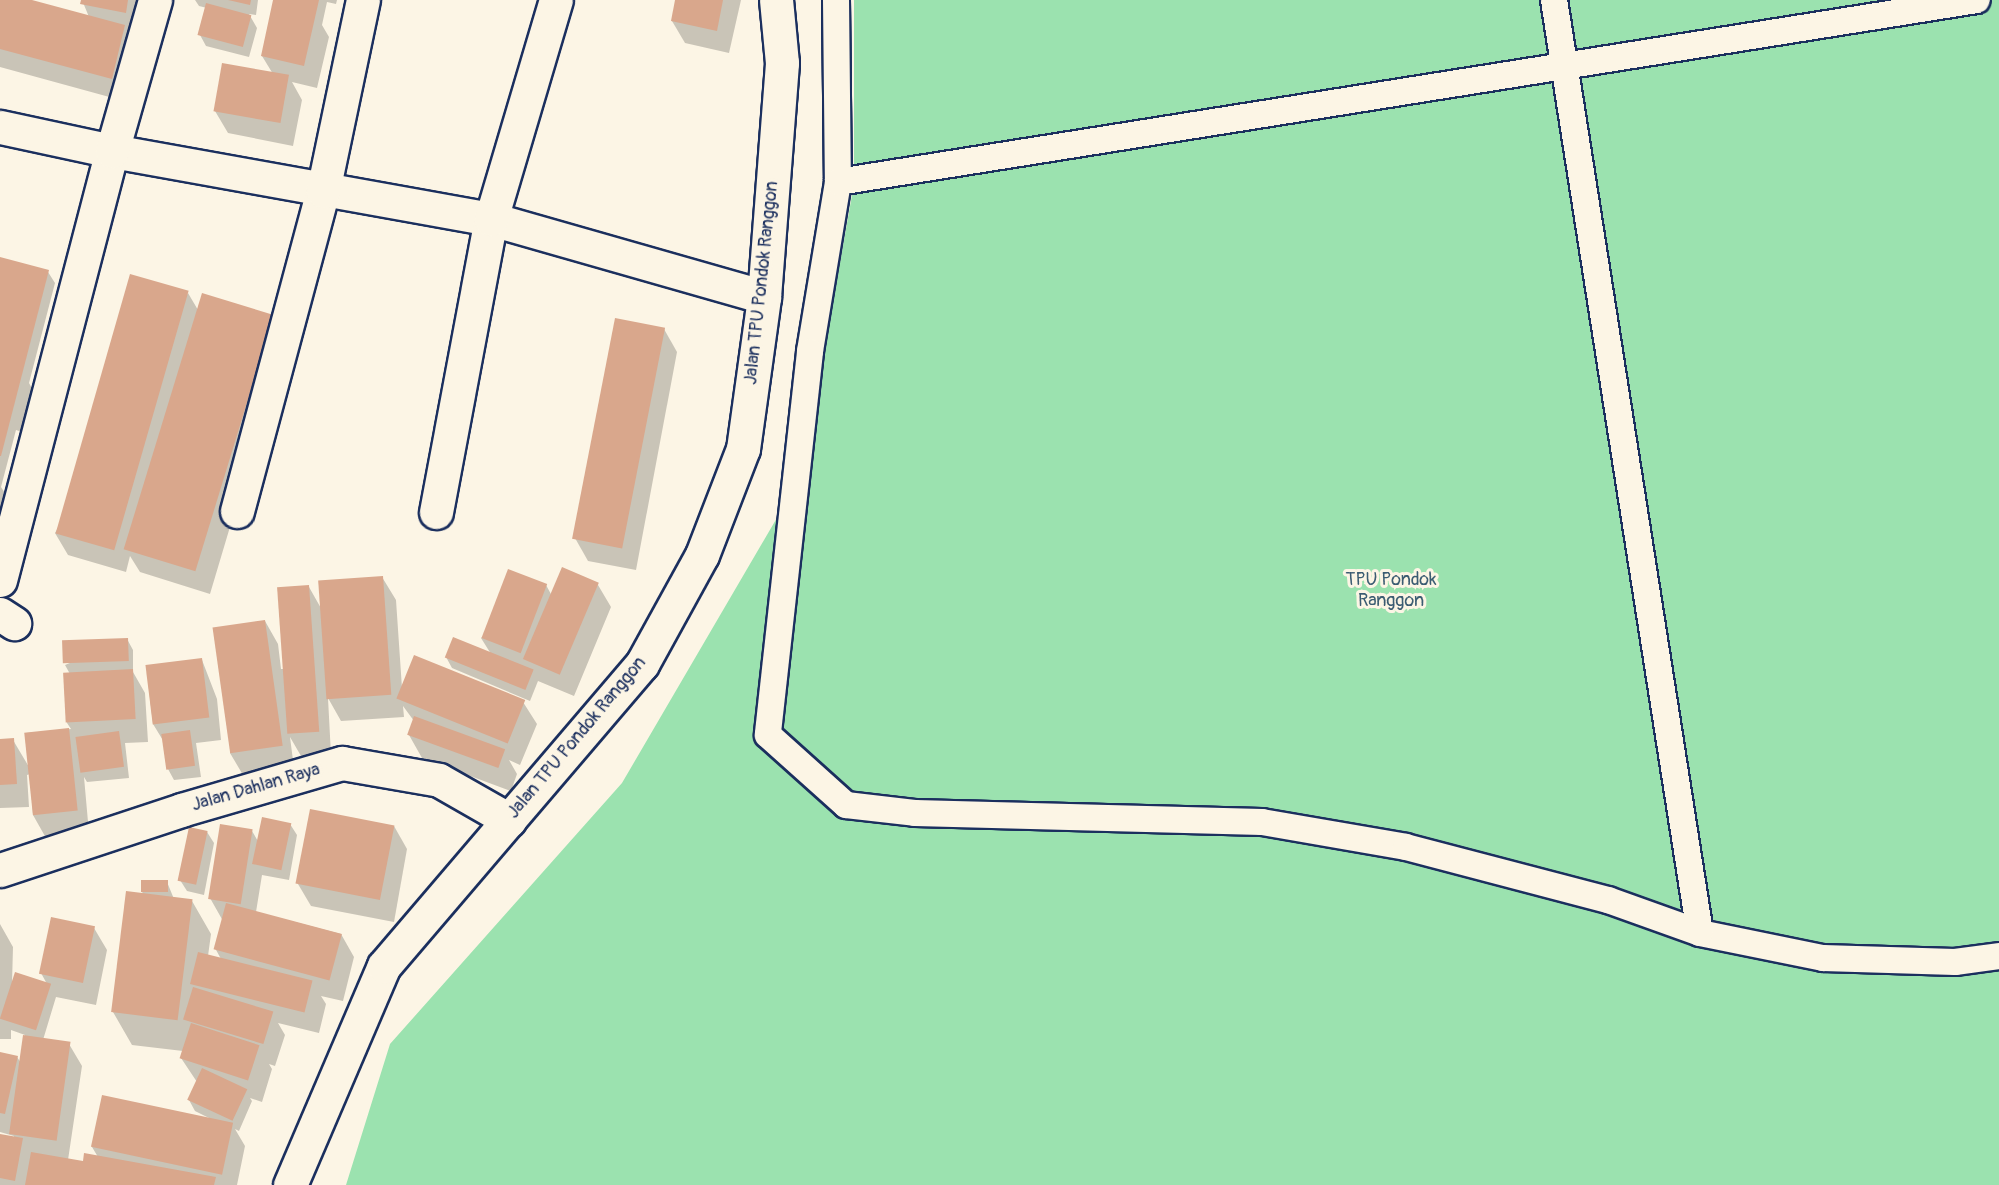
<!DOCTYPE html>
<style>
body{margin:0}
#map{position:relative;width:1999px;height:1185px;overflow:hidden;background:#fcf5e5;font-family:Pangolin,sans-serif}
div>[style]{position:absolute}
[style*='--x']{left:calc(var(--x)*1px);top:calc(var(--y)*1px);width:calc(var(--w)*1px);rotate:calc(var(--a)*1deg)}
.green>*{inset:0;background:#9be2af}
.shadow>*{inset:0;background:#0003}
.building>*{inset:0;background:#d9a78c;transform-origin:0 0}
.roads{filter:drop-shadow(2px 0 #1b2f5e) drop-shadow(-2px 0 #1b2f5e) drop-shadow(0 2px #1b2f5e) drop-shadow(0 -2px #1b2f5e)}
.service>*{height:26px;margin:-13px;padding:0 13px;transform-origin:13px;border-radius:13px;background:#fcf5e5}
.minor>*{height:33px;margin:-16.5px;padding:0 16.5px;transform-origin:16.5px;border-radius:16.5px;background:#fcf5e5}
.tertiary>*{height:33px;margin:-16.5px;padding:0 16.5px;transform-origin:16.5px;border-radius:16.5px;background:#fcf5e5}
span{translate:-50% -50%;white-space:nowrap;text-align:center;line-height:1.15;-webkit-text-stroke:6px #fcf5e5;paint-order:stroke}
.street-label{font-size:18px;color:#1b2f5e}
.park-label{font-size:18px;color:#3b5c72}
</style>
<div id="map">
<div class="green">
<i style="clip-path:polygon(854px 0,1999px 0,1999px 1185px,346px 1185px,390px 1044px,622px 783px,802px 475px,854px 184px)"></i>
</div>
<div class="shadow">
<i style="clip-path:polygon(0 0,25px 0,89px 17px,82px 0,145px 0,138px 35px,128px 33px,137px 49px,124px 101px,0 67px)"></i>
<i style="clip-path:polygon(195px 0,258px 0,256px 15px,249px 14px,257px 28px,249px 57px,206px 46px,200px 35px,207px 8px,199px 6px)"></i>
<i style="clip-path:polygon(275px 0,337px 0,336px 4px,327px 2px,322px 25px,329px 37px,317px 88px,292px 82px,302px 100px,293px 146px,228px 133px,215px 111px,273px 74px,262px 56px)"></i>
<i style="clip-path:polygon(677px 0,741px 0,729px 53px,685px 43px,672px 21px)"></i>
<i style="clip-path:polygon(0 259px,48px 272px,55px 283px,29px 383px,35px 394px,25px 433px,16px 430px,1px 487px,8px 498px,0 528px)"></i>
<i style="clip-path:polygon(188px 293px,198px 310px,286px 339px,210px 594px,140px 572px,130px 556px,126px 572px,68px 555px,55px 533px)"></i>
<i style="clip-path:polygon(664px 329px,677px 352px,636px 570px,588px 561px,575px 538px)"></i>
<i style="clip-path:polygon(382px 577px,396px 600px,402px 688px,523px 702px,537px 724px,520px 765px,509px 760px,517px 774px,511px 791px,422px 758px,409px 735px,414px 721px,403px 706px,404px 717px,341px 721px,328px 698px,331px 755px,301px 756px,290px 737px,294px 768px,243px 775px,230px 753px,265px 621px,278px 644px,281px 669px,284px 669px,309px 587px,322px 610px)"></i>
<i style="clip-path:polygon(546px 585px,552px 596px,598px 585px,611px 607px,574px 696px,538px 681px,530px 701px,452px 668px,446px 657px,491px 654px,481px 638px)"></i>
<i style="clip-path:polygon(127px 639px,133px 650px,133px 672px,145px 693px,148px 742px,125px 743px,129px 778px,87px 782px,84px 777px,89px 833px,46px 838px,33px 815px,30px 774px,27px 775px,29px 807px,0 808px,0 740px,13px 740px,29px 767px,26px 733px,71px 729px,67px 723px,70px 674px,65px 665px)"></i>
<i style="clip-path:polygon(202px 660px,217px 699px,221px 740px,196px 743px,201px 777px,174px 780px,168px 769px,164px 742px,153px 724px,148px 681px)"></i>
<i style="clip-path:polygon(290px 824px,297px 835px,289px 880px,262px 875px,256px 912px,341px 934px,354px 957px,343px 1001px,321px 996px,326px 1004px,319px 1033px,278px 1023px,285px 1035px,275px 1066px,269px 1064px,272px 1069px,262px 1102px,250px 1098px,252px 1101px,239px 1131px,235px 1129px,245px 1146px,237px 1185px,0 1185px,0 1136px,14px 1138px,14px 1136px,0 1132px,0 1053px,17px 1057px,21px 1063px,25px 1035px,11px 1030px,11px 1039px,0 1039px,0 924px,13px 947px,12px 984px,47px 984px,41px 973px,94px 928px,107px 950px,96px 1005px,56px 997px,43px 1040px,69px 1044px,82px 1066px,68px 1160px,84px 1163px,98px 1157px,92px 1147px,209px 1118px,195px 1111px,189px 1100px,197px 1082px,181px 1058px,183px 1051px,132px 1045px,113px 1012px,144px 895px,142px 892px,167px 882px,174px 899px,192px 901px,211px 934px,208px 956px,221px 959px,215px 948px,223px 921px,210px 898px,252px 831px,259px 843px)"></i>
<i style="clip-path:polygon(394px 826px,407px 849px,394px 922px,311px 906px,298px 884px)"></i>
<i style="clip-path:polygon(207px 832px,214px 843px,204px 895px,187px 891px,180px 880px)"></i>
</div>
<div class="building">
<i style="clip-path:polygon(0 0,32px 0,125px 25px,112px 79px,0 49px)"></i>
<i style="clip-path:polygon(81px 0,128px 0,126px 13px,80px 4px)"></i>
<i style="clip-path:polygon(228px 0,251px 0,250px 5px)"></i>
<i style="clip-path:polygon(273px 0,319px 0,304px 66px,261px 56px)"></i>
<i style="clip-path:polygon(675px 0,723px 0,717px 31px,671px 21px)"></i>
<i style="left:206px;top:3px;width:47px;height:33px;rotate:15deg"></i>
<i style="left:222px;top:63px;width:68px;height:49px;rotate:10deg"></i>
<i style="clip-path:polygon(0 257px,49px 270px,1px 456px,0 456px)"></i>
<i style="left:130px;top:274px;width:61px;height:270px;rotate:16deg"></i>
<i style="left:202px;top:293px;width:75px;height:268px;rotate:17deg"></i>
<i style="left:615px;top:318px;width:51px;height:225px;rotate:11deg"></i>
<i style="left:562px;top:567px;width:40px;height:100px;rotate:23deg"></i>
<i style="left:508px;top:569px;width:42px;height:74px;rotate:21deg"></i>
<i style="left:383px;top:576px;width:119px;height:65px;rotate:86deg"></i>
<i style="left:309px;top:585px;width:147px;height:32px;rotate:86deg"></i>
<i style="left:265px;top:620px;width:127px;height:53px;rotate:82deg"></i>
<i style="left:453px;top:637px;width:87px;height:22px;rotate:22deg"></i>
<i style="left:128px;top:638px;width:23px;height:66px;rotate:88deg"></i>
<i style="left:414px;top:655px;width:120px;height:47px;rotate:22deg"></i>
<i style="left:202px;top:658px;width:60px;height:57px;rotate:83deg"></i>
<i style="left:133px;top:669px;width:50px;height:70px;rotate:87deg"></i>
<i style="left:414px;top:716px;width:97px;height:20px;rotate:20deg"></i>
<i style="left:69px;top:728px;width:83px;height:45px;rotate:84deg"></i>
<i style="left:190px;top:730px;width:36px;height:29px;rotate:82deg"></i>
<i style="left:119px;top:731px;width:36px;height:44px;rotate:82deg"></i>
<i style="clip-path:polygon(14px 738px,17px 784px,0 785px,0 739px)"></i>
<i style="left:310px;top:809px;width:86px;height:76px;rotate:11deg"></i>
<i style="left:262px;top:817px;width:30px;height:48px;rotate:12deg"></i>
<i style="left:220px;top:824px;width:33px;height:76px;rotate:9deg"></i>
<i style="left:189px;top:827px;width:19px;height:55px;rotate:12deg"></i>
<i style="left:141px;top:880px;width:27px;height:12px"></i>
<i style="left:126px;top:891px;width:67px;height:122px;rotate:7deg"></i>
<i style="left:226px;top:903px;width:120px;height:48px;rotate:15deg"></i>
<i style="left:51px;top:917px;width:45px;height:58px;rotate:12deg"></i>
<i style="left:198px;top:952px;width:118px;height:33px;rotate:14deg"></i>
<i style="left:15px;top:972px;width:38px;height:49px;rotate:18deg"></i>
<i style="left:193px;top:987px;width:84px;height:34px;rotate:17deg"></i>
<i style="left:191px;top:1023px;width:72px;height:37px;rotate:18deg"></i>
<i style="left:23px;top:1035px;width:48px;height:100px;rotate:8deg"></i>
<i style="clip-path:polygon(0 1052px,18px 1056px,5px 1114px,0 1113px)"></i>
<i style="left:202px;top:1068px;width:50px;height:35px;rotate:25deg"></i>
<i style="left:102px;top:1095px;width:134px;height:53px;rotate:12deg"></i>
<i style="clip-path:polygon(0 1134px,23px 1138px,15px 1181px,0 1178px)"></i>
<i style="clip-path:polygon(31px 1152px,83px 1161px,84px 1153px,216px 1177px,214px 1185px,25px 1185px)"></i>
</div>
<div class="roads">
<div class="service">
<i style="--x:836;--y:0;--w:182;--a:89.4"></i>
<i style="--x:838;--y:182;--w:172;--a:99.4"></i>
<i style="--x:810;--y:352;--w:385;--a:96.3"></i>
<i style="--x:768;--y:735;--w:105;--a:41.9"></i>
<i style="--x:846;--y:805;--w:69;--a:6.6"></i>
<i style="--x:915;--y:813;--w:347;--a:1.5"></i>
<i style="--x:1262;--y:822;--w:146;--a:9.8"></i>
<i style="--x:1406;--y:847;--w:209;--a:14.7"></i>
<i style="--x:1608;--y:900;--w:98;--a:19.7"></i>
<i style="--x:1700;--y:933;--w:126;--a:11.5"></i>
<i style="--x:1823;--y:958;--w:132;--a:1.7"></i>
<i style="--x:1955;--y:962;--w:44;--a:-7.8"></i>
<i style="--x:1554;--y:0;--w:944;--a:81.11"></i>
<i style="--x:838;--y:182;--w:1153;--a:-9.08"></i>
</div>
<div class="minor">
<i style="--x:0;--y:127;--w:115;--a:12.1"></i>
<i style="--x:112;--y:151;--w:385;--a:10.2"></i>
<i style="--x:491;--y:219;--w:284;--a:15.9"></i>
<i style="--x:237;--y:511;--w:331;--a:-75"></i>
<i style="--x:323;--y:191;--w:195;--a:-78.2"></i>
<i style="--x:436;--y:512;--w:298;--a:-79.4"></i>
<i style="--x:491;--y:219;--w:228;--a:-73.5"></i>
<i style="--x:0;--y:580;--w:443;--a:-75.4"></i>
<i style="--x:112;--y:151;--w:157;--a:-74.1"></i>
<i style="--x:0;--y:614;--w:17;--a:33"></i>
<i style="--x:0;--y:870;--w:191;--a:-18.3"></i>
<i style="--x:181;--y:810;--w:168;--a:-16.3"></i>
<i style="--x:342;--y:763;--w:98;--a:9.9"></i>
<i style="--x:439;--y:780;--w:81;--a:29.7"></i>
</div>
<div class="tertiary">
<i style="--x:290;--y:1185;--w:238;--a:-66.8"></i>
<i style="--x:384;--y:966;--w:397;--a:-49.5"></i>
<i style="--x:642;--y:664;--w:124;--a:-61.2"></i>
<i style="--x:702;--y:555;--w:114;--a:-68.9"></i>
<i style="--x:743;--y:449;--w:153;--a:-82.1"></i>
<i style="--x:764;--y:297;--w:235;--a:-85.6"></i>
<i style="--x:782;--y:63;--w:63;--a:-95.4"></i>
</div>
</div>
<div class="street-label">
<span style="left:762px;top:283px;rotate:-84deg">Jalan TPU Pondok Ranggon</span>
<span style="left:577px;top:738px;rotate:-50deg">Jalan TPU Pondok Ranggon</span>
<span style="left:256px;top:788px;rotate:-16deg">Jalan Dahlan Raya</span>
</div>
<div class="park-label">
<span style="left:1391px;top:591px">TPU Pondok<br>Ranggon</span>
</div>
</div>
